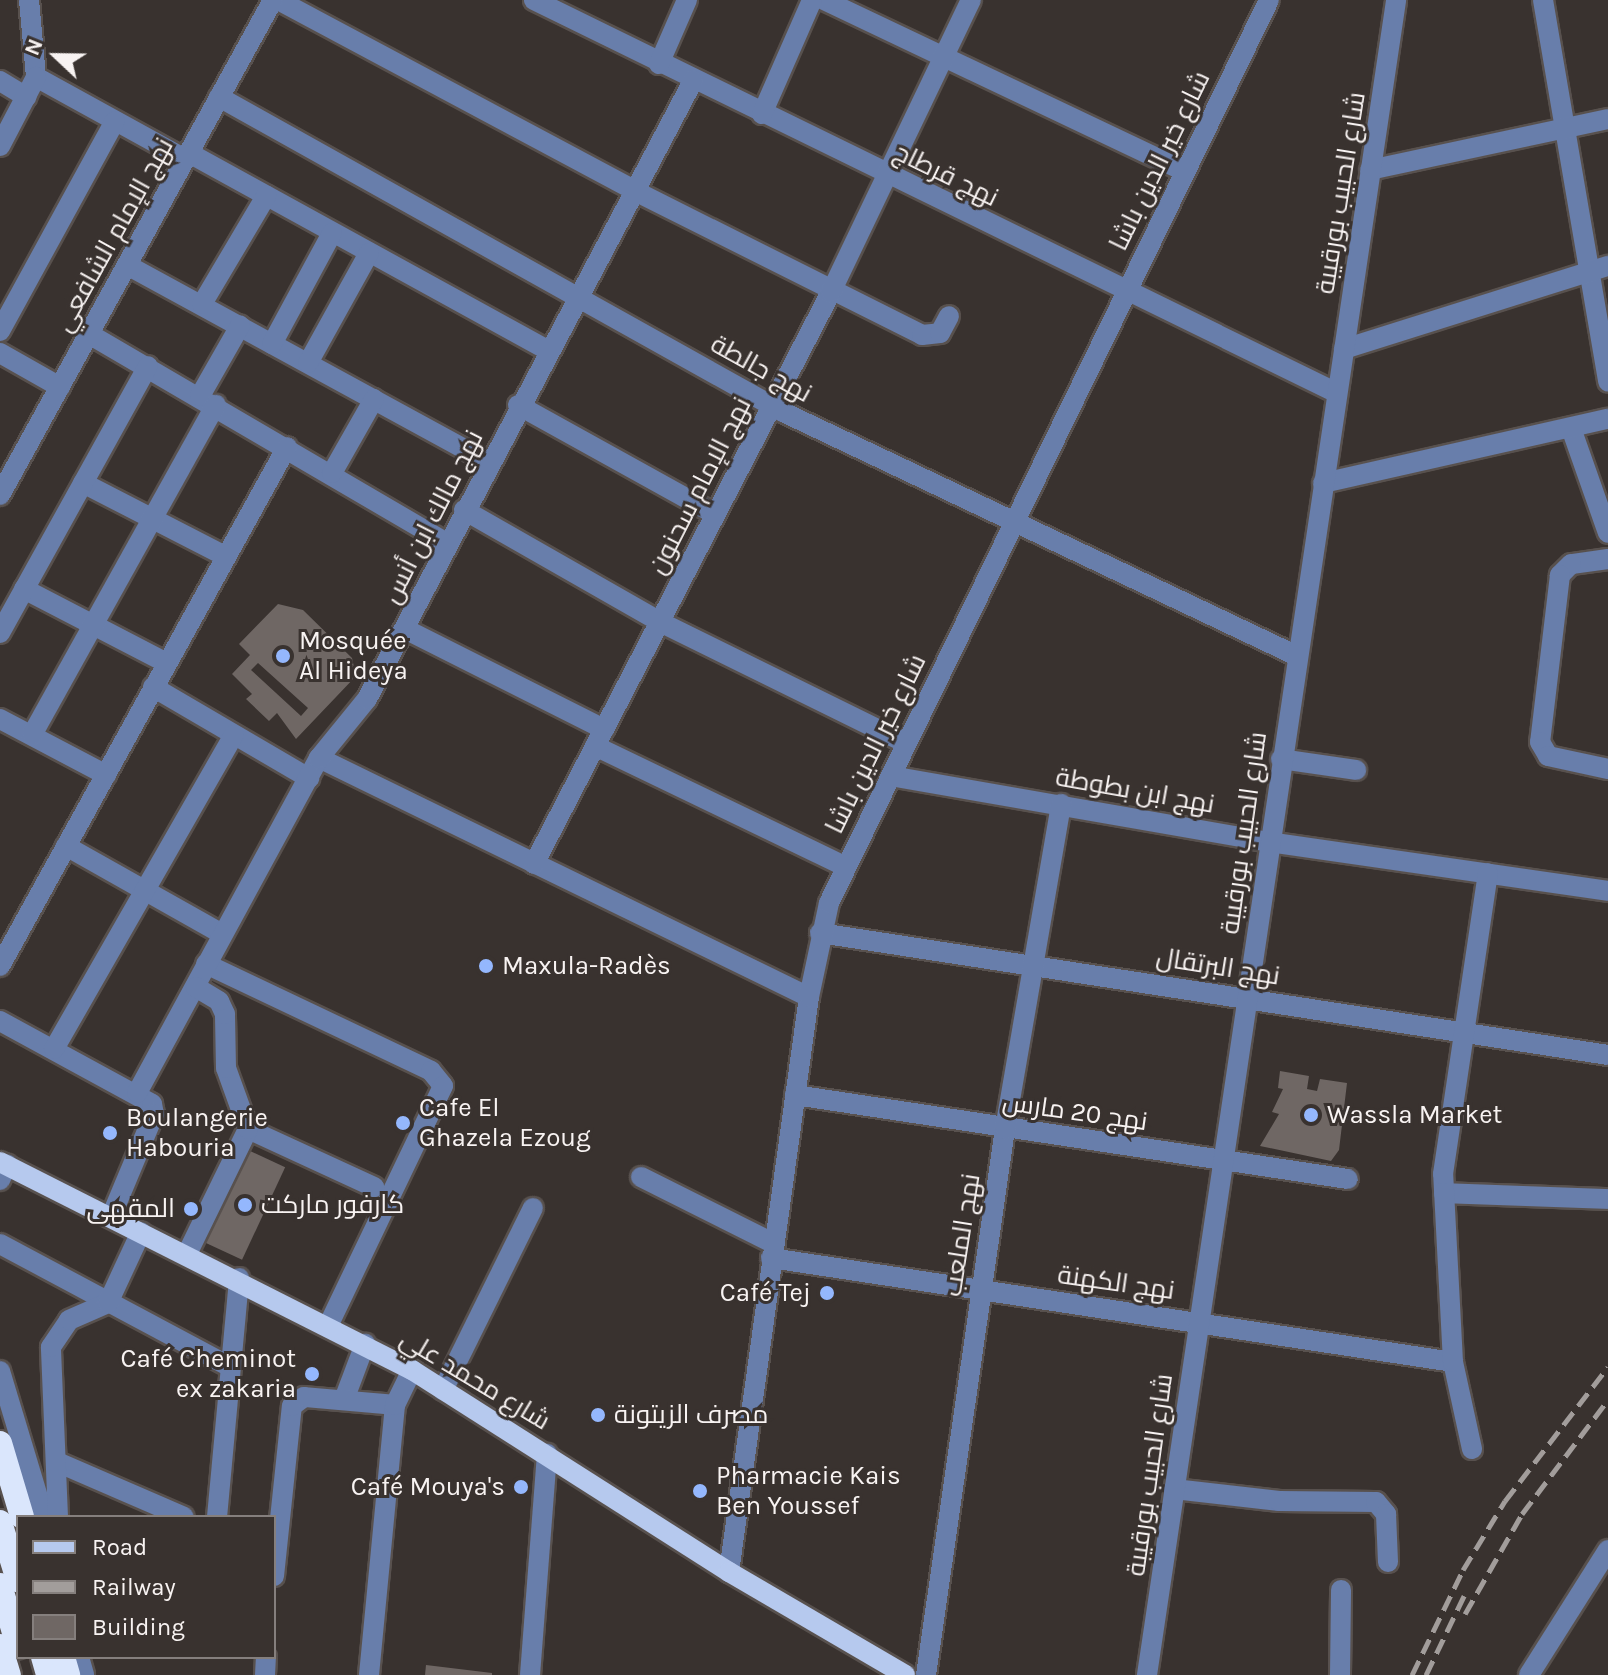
<!DOCTYPE html>
<meta charset="utf-8">
<style>
body{margin:0}
#map{position:relative;width:1608px;height:1675px;overflow:hidden;background:#39322f;font-family:Karla,Cairo,sans-serif}
div>[style]{position:absolute}
[style*='--x']{left:calc(var(--x)*1px);top:calc(var(--y)*1px);width:calc(var(--w)*1px);rotate:calc(var(--a)*1deg)}
.building>*{inset:0;background:#6f6764;transform-origin:0 0}
.roads{filter:drop-shadow(2px 0 #58514e) drop-shadow(-2px 0 #58514e) drop-shadow(0 2px #58514e) drop-shadow(0 -2px #58514e)}
.minor>*{height:20px;margin:-10px;padding:0 10px;transform-origin:10px;border-radius:10px;background:#687eab}
.major>*{height:20px;margin:-10px;padding:0 10px;transform-origin:10px;border-radius:10px;background:#b6c9ee}
.highway>*{height:24px;margin:-12px;padding:0 12px;transform-origin:12px;border-radius:12px;background:#dae6fc}
.rail>*{height:5px;margin-top:-2.5px;transform-origin:0;background:repeating-linear-gradient(90deg,#a29d9b 0 16px,transparent 0 24px)}
.dots>*{width:22px;height:22px;translate:-50% -50%;box-sizing:border-box;border:4px solid #39322f;border-radius:50%}
span{translate:-50% -50%;white-space:nowrap;text-align:center;line-height:1.15;-webkit-text-stroke:6px #39322f;paint-order:stroke}
.street-label{font-size:26px;color:#f8f3f2}
.poi-label{font-size:26px;color:#f8f3f2}
.left{translate:0 -50%;text-align:left}
.right{translate:-100% -50%;text-align:right}
.legend{position:absolute;left:16px;top:1515px;width:260px;height:144px;box-sizing:border-box;background:#39322f;border:2px solid #857f7d;margin:0;padding:10px 14px;list-style:none;font-size:24px;color:#f8f3f2}
.legend li{display:flex;align-items:center;gap:16px;height:40px}
.legend b{width:40px;border:2px solid #857f7d}
.north{position:absolute;left:16px;top:16px;width:80px;height:80px;-webkit-text-stroke:6px #39322f;paint-order:stroke;rotate:292deg;font-size:22px;font-weight:700;line-height:32px;text-align:center;color:#f8f3f2}
.north::after{content:'';display:block;margin:auto;width:28px;height:36px;background:#f8f3f2;clip-path:polygon(50% 0,100% 100%,50% 72%,0 100%)}
</style>
<div id="map">
<div class="building">
<i style="clip-path:polygon(evenodd,278px 604px,303px 610px,352px 658px,356px 676px,296px 739px,277px 713px,269px 721px,246px 699px,252px 694px,232px 674px,250px 655px,239px 644px,278px 604px,258px 663px,308px 708px,301px 716px,251px 670px,258px 663px)"></i>
<i style="clip-path:polygon(1280px 1071px,1309px 1076px,1307px 1089px,1317px 1091px,1320px 1079px,1347px 1083px,1339px 1150px,1331px 1161px,1260px 1146px,1279px 1114px,1272px 1112px,1283px 1089px,1278px 1088px)"></i>
<i style="left:248px;top:1150px;width:41px;height:102px;rotate:25deg"></i>
<i style="clip-path:polygon(426px 1665px,492px 1673px,492px 1675px,425px 1675px)"></i>
</div>
<div class="roads">
<div class="minor">
<i style="--x:29;--y:0;--w:77;--a:84.8"></i>
<i style="--x:278;--y:0;--w:407;--a:28.1"></i>
<i style="--x:637;--y:192;--w:319;--a:26.6"></i>
<i style="--x:922;--y:335;--w:18;--a:-6"></i>
<i style="--x:940;--y:333;--w:19;--a:-62"></i>
<i style="--x:534;--y:0;--w:894;--a:26.08"></i>
<i style="--x:824;--y:0;--w:399;--a:25.4"></i>
<i style="--x:1543;--y:0;--w:387;--a:80.3"></i>
<i style="--x:659;--y:64;--w:70;--a:-66.4"></i>
<i style="--x:36;--y:77;--w:170;--a:28.8"></i>
<i style="--x:0;--y:81;--w:31;--a:31"></i>
<i style="--x:219;--y:97;--w:646;--a:29.18"></i>
<i style="--x:783;--y:412;--w:569;--a:25.39"></i>
<i style="--x:762;--y:114;--w:124;--a:-66.3"></i>
<i style="--x:0;--y:146;--w:78;--a:-62.4"></i>
<i style="--x:189;--y:153;--w:411;--a:28.8"></i>
<i style="--x:1370;--y:170;--w:243;--a:-12.1"></i>
<i style="--x:127;--y:265;--w:412;--a:28.6"></i>
<i style="--x:202;--y:304;--w:126;--a:-59.3"></i>
<i style="--x:0;--y:331;--w:239;--a:-61.3"></i>
<i style="--x:89;--y:334;--w:414;--a:30.3"></i>
<i style="--x:272;--y:344;--w:126;--a:-61.6"></i>
<i style="--x:1344;--y:349;--w:277;--a:-17.5"></i>
<i style="--x:0;--y:353;--w:69;--a:29.5"></i>
<i style="--x:308;--y:363;--w:126;--a:-61"></i>
<i style="--x:200;--y:396;--w:81;--a:-60.3"></i>
<i style="--x:518;--y:405;--w:225;--a:29"></i>
<i style="--x:1571;--y:428;--w:111;--a:70.6"></i>
<i style="--x:332;--y:473;--w:85;--a:-60.4"></i>
<i style="--x:83;--y:483;--w:160;--a:27.2"></i>
<i style="--x:1323;--y:483;--w:292;--a:-12.7"></i>
<i style="--x:0;--y:495;--w:565;--a:-61.12"></i>
<i style="--x:464;--y:510;--w:226;--a:29.7"></i>
<i style="--x:660;--y:622;--w:274;--a:26.2"></i>
<i style="--x:1608;--y:559;--w:37;--a:172"></i>
<i style="--x:1571;--y:564;--w:16;--a:135"></i>
<i style="--x:1560;--y:575;--w:168;--a:96.8"></i>
<i style="--x:1540;--y:742;--w:16;--a:60"></i>
<i style="--x:1548;--y:756;--w:61;--a:12.2"></i>
<i style="--x:24;--y:589;--w:161;--a:27.4"></i>
<i style="--x:405;--y:629;--w:223;--a:26.7"></i>
<i style="--x:0;--y:633;--w:305;--a:-61"></i>
<i style="--x:153;--y:687;--w:181;--a:30.3"></i>
<i style="--x:0;--y:719;--w:120;--a:27.8"></i>
<i style="--x:32;--y:735;--w:378;--a:-60.9"></i>
<i style="--x:595;--y:746;--w:276;--a:25.7"></i>
<i style="--x:319;--y:758;--w:545;--a:26"></i>
<i style="--x:1281;--y:759;--w:76;--a:8.3"></i>
<i style="--x:891;--y:776;--w:384;--a:9.9"></i>
<i style="--x:1269;--y:842;--w:343;--a:8.2"></i>
<i style="--x:66;--y:846;--w:179;--a:29.4"></i>
<i style="--x:534;--y:864;--w:645;--a:-62.56"></i>
<i style="--x:831;--y:292;--w:324;--a:-64.4"></i>
<i style="--x:820;--y:933;--w:797;--a:8.8"></i>
<i style="--x:206;--y:964;--w:249;--a:25.4"></i>
<i style="--x:431;--y:1071;--w:19;--a:51"></i>
<i style="--x:443;--y:1086;--w:264;--a:115.6"></i>
<i style="--x:0;--y:966;--w:593;--a:-61.06"></i>
<i style="--x:0;--y:1021;--w:173;--a:28.6"></i>
<i style="--x:152;--y:1104;--w:10;--a:79"></i>
<i style="--x:154;--y:1114;--w:112;--a:112.7"></i>
<i style="--x:54;--y:1049;--w:362;--a:-60.2"></i>
<i style="--x:137;--y:1093;--w:381;--a:-61.5"></i>
<i style="--x:319;--y:758;--w:76;--a:-50.9"></i>
<i style="--x:367;--y:699;--w:699;--a:-62.19"></i>
<i style="--x:795;--y:1095;--w:559;--a:8.64"></i>
<i style="--x:248;--y:1129;--w:139;--a:24.7"></i>
<i style="--x:641;--y:1177;--w:148;--a:26.6"></i>
<i style="--x:0;--y:1180;--w:17;--a:-65"></i>
<i style="--x:1444;--y:1193;--w:164;--a:2.1"></i>
<i style="--x:0;--y:1244;--w:261;--a:28.1"></i>
<i style="--x:187;--y:1254;--w:139;--a:-64"></i>
<i style="--x:248;--y:1129;--w:65;--a:-109.8"></i>
<i style="--x:226;--y:1068;--w:54;--a:-91.1"></i>
<i style="--x:225;--y:1014;--w:14;--a:-115"></i>
<i style="--x:219;--y:1001;--w:27;--a:-149"></i>
<i style="--x:771;--y:1258;--w:690;--a:8.67"></i>
<i style="--x:0;--y:1371;--w:152;--a:73.2"></i>
<i style="--x:443;--y:1390;--w:203;--a:-63.7"></i>
<i style="--x:345;--y:1397;--w:57;--a:-69.3"></i>
<i style="--x:1472;--y:1449;--w:89;--a:-102.3"></i>
<i style="--x:1453;--y:1362;--w:188;--a:-93"></i>
<i style="--x:1443;--y:1174;--w:304;--a:-81.5"></i>
<i style="--x:57;--y:1462;--w:138;--a:23.4"></i>
<i style="--x:1174;--y:1489;--w:106;--a:6.5"></i>
<i style="--x:1279;--y:1501;--w:97;--a:0.6"></i>
<i style="--x:1376;--y:1502;--w:16;--a:50"></i>
<i style="--x:1386;--y:1514;--w:48;--a:87.6"></i>
<i style="--x:58;--y:1517;--w:170;--a:-92.4"></i>
<i style="--x:51;--y:1347;--w:32;--a:-56"></i>
<i style="--x:69;--y:1320;--w:43;--a:-23.6"></i>
<i style="--x:108;--y:1303;--w:78;--a:-65.1"></i>
<i style="--x:217;--y:1517;--w:240;--a:-84.7"></i>
<i style="--x:729;--y:1572;--w:581;--a:-82.08"></i>
<i style="--x:809;--y:997;--w:96;--a:-78"></i>
<i style="--x:829;--y:903;--w:1004;--a:-64.02"></i>
<i style="--x:274;--y:1576;--w:171;--a:-84"></i>
<i style="--x:292;--y:1406;--w:15;--a:-37"></i>
<i style="--x:304;--y:1397;--w:91;--a:5"></i>
<i style="--x:79;--y:1657;--w:19;--a:74"></i>
<i style="--x:265;--y:1675;--w:18;--a:-87"></i>
<i style="--x:369;--y:1675;--w:271;--a:-84.5"></i>
<i style="--x:395;--y:1405;--w:39;--a:-64"></i>
<i style="--x:530;--y:1675;--w:222;--a:-85.6"></i>
<i style="--x:926;--y:1675;--w:552;--a:-81.77"></i>
<i style="--x:1005;--y:1129;--w:330;--a:-80.2"></i>
<i style="--x:1147;--y:1675;--w:1693;--a:-81.54"></i>
<i style="--x:1340;--y:1675;--w:85;--a:-89.3"></i>
<i style="--x:1529;--y:1675;--w:148;--a:-57.7"></i>
</div>
<div class="major">
<i style="--x:0;--y:1162;--w:462;--a:26.8"></i>
<i style="--x:412;--y:1370;--w:376;--a:32.5"></i>
<i style="--x:729;--y:1572;--w:204;--a:30.3"></i>
</div>
<div class="highway">
<i style="--x:0;--y:1443;--w:77;--a:73.4"></i>
<i style="--x:0;--y:1522;--w:61;--a:72.8"></i>
<i style="--x:0;--y:1585;--w:64;--a:73.6"></i>
<i style="--x:0;--y:1646;--w:30;--a:73"></i>
<i style="--x:43;--y:1657;--w:19;--a:74"></i>
<i style="--x:63;--y:1657;--w:19;--a:74"></i>
</div>
</div>
<div class="rail">
<i style="--x:1465;--y:1614;--w:115;--a:-60.3"></i>
<i style="--x:1522;--y:1514;--w:143;--a:-53"></i>
<i style="--x:1412;--y:1675;--w:117;--a:-64.1"></i>
<i style="--x:1463;--y:1570;--w:81;--a:-58.7"></i>
<i style="--x:1505;--y:1501;--w:169;--a:-52.5"></i>
<i style="--x:1426;--y:1675;--w:88;--a:-64.3"></i>
</div>
<div class="dots">
<i style="left:283px;top:656px;background:#94b7fd"></i>
<i style="left:486px;top:966px;background:#94b7fd"></i>
<i style="left:1311px;top:1115px;background:#94b7fd"></i>
<i style="left:403px;top:1123px;background:#94b7fd"></i>
<i style="left:110px;top:1133px;background:#94b7fd"></i>
<i style="left:245px;top:1205px;background:#94b7fd"></i>
<i style="left:191px;top:1209px;background:#94b7fd"></i>
<i style="left:827px;top:1293px;background:#94b7fd"></i>
<i style="left:312px;top:1374px;background:#94b7fd"></i>
<i style="left:598px;top:1415px;background:#94b7fd"></i>
<i style="left:521px;top:1487px;background:#94b7fd"></i>
<i style="left:700px;top:1491px;background:#94b7fd"></i>
</div>
<div class="street-label">
<span style="left:1160px;top:161px;rotate:-64deg">شارع خير الدين باشا</span>
<span style="left:946px;top:175px;rotate:26deg">نهج قرطاج</span>
<span style="left:1341px;top:193px;rotate:-81deg">شارع الحبيب بورقيبة</span>
<span style="left:114px;top:235px;rotate:-61deg">نهج الإمام الشافعي</span>
<span style="left:761px;top:369px;rotate:29deg">نهج جالطة</span>
<span style="left:700px;top:486px;rotate:-63deg">نهج الإمام سحنون</span>
<span style="left:433px;top:517px;rotate:-63deg">نهج مالك ابن أنس</span>
<span style="left:876px;top:744px;rotate:-64deg">شارع خير الدين باشا</span>
<span style="left:1135px;top:791px;rotate:10deg">نهج ابن بطوطة</span>
<span style="left:1244px;top:833px;rotate:-82deg">شارع الحبيب بورقيبة</span>
<span style="left:1218px;top:967px;rotate:9deg">نهج البرتقال</span>
<span style="left:1075px;top:1112px;rotate:8deg">نهج 20 مارس</span>
<span style="left:962px;top:1235px;rotate:-81deg">نهج الملعب</span>
<span style="left:1116px;top:1283px;rotate:8deg">نهج الكهنة</span>
<span style="left:475px;top:1380px;rotate:31deg">شارع محمد علي</span>
<span style="left:1150px;top:1475px;rotate:-82deg">شارع الحبيب بورقيبة</span>
</div>
<div class="poi-label">
<span class="left" style="left:299px;top:656px">Mosquée<br>Al Hideya</span>
<span class="left" style="left:502px;top:966px">Maxula-Radès</span>
<span class="left" style="left:419px;top:1123px">Cafe El<br>Ghazela Ezoug</span>
<span class="left" style="left:1327px;top:1115px">Wassla Market</span>
<span class="left" style="left:126px;top:1133px">Boulangerie<br>Habouria</span>
<span class="left" style="left:261px;top:1205px">كارفور ماركت</span>
<span class="right" style="left:175px;top:1209px">المقهى</span>
<span class="right" style="left:811px;top:1293px">Café Tej</span>
<span class="right" style="left:296px;top:1374px">Café Cheminot<br>ex zakaria</span>
<span class="left" style="left:614px;top:1415px">مصرف الزيتونة</span>
<span class="left" style="left:716px;top:1491px">Pharmacie Kais<br>Ben Youssef</span>
<span class="right" style="left:505px;top:1487px">Café Mouya's</span>
</div>
<ul class="legend">
<li><b style="height:10px;background:#b6c9ee"></b>Road</li>
<li><b style="height:10px;background:#a29d9b"></b>Railway</li>
<li><b style="height:22px;background:#6f6764"></b>Building</li>
</ul>
<div class="north">N</div>
</div>
